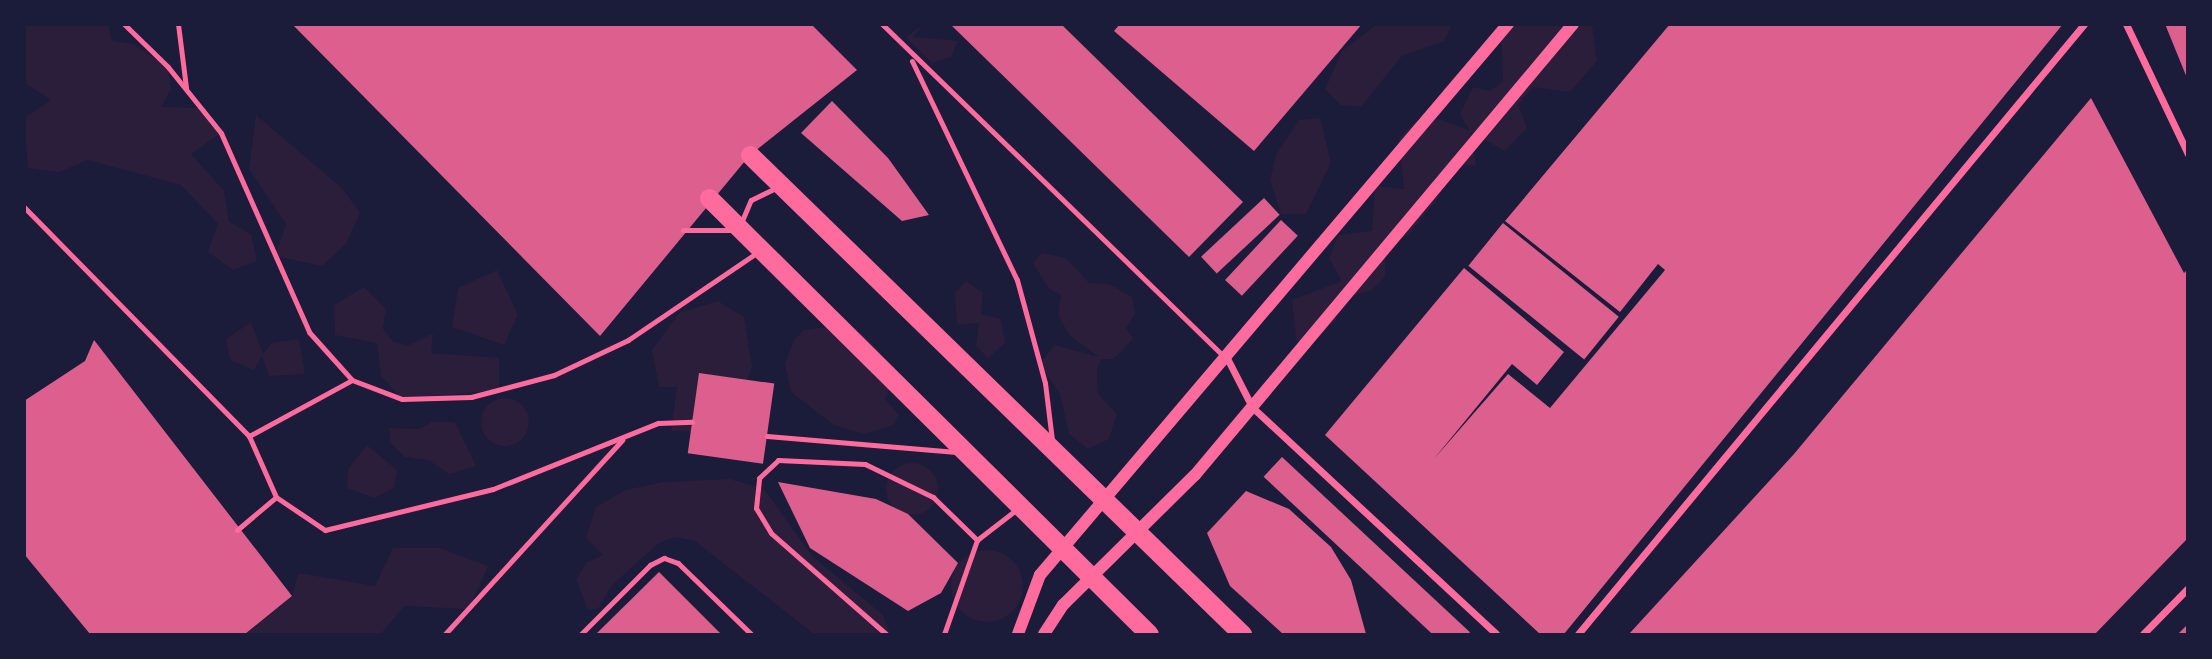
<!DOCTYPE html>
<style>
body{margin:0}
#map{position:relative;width:2212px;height:659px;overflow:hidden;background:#1b1b3a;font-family:Montserrat,sans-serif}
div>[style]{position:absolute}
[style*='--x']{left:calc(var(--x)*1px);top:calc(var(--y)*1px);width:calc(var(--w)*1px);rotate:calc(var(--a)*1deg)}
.green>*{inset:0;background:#2a1e3b}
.round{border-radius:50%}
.building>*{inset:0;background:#dd5f8e;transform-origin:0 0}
.service>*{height:5px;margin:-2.5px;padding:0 2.5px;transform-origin:2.5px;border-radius:2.5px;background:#ff6b9d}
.minor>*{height:7px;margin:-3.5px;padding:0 3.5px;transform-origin:3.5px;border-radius:3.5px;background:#ff6b9d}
.tertiary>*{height:12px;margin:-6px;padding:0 6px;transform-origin:6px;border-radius:6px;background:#ff6b9d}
.trunk>*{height:19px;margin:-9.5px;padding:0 9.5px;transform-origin:9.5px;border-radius:9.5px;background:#ff6b9d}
span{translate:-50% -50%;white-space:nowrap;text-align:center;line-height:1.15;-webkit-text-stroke:5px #1b1b3a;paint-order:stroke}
.frame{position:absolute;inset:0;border:26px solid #1b1b3a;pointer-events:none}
</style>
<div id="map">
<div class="green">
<i style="clip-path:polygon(25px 25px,108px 25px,112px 41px,133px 44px,168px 67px,171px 89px,161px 107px,199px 108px,221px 133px,191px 154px,224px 191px,229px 222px,251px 234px,257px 261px,233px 270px,208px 252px,218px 224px,181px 185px,88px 160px,59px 172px,28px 168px,24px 118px,51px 100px,25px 83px)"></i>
<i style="clip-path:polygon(923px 25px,913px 37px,958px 41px,951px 57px,932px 63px,906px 37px)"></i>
<i style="clip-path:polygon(1376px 25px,1452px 25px,1444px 41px,1402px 56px,1361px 107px,1341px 105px,1325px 89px,1342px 51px)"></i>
<i style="clip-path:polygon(1501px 25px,1592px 25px,1597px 61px,1570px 92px,1533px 87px,1518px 105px,1527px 128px,1505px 151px,1471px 132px,1476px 166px,1449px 165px,1433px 181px,1440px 196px,1408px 235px,1385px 248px,1385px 277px,1372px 290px,1330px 303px,1336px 319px,1318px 339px,1296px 341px,1292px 300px,1342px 281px,1329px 259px,1338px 235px,1372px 231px,1375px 186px,1404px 189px,1399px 138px,1415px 122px,1439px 119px,1470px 131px,1460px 114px,1473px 87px,1489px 91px,1503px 82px)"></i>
<i style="clip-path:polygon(256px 115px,342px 188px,360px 213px,346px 244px,322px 266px,275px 256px,286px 224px,249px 169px)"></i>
<i style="clip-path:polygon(1320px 118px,1331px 163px,1306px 214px,1281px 214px,1270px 180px,1276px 155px,1299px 120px)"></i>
<i style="clip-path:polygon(1042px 253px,1066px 258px,1089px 283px,1109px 284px,1132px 297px,1135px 314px,1126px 328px,1133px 339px,1114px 359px,1101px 359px,1097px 371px,1098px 394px,1117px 414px,1109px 439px,1088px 449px,1069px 434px,1060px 394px,1040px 364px,1054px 345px,1099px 357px,1069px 335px,1058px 315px,1061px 294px,1049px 289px,1033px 263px)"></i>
<i style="clip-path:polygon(497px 270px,518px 315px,504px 345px,452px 327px,458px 288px)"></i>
<i style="clip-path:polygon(966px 281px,983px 293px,981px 314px,1001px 319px,1005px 343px,988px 358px,976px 346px,979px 323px,957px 325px,955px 293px)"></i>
<i style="clip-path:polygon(364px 287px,386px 309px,383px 329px,393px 341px,407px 346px,433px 333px,431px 353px,499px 358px,499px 390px,402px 399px,381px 376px,377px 343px,335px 335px,334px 305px)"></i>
<i style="clip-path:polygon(718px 301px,744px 317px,752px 367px,744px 389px,703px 432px,671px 431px,677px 387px,659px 387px,652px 350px,679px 313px)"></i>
<i style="clip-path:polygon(251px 322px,263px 354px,271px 343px,299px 339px,305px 374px,269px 376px,262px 356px,254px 370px,230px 360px,226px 339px)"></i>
<i style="clip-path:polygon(827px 327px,860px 332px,879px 350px,894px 379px,885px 399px,899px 415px,894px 425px,864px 434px,834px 425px,791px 392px,785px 364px,794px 340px,804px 330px)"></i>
<i class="round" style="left:481px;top:398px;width:48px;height:48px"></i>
<i style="clip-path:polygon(432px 422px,455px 422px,476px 466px,450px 474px,428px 460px,405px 457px,390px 442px,389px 428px,419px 429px)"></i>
<i style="clip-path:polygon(367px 445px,397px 470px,394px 488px,374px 498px,347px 488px,348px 469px)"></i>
<i class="round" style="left:886px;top:463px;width:52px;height:52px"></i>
<i style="clip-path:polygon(730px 479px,764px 489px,812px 556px,883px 615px,890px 634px,814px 634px,695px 541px,675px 537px,659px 543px,611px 586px,599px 608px,588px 610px,576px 579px,587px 562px,603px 555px,586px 538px,596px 507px,626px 490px,663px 482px)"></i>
<i style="clip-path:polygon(393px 548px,440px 548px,488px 566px,469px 609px,404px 606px,381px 634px,245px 634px,292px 597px,298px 573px,375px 586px)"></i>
<i class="round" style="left:951px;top:550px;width:72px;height:72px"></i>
</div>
<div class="building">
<i style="clip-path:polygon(292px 24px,811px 24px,857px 70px,750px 155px,600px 336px)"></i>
<i style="clip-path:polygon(950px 24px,1061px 24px,1243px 202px,1189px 257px)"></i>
<i style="clip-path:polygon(1120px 24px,1362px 24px,1254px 151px,1114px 31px)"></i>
<i style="clip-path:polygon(1670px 24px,2063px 24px,1564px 634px,1540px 634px,1325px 435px,1464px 268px,1564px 352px,1537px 385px,1512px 364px,1433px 460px,1508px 374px,1550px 408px,1665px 270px,1658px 264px,1620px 312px,1505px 221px)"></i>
<i style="clip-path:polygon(2165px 24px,2188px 24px,2188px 78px,2187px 78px)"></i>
<i style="clip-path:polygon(2091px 98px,2184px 273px,2188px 269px,2188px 538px,2095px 634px,1629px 634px,1794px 454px)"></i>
<i style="clip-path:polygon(832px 101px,888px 158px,929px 215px,902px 221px,801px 133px)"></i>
<i style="left:1264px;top:198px;width:23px;height:86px;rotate:47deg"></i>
<i style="left:1281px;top:220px;width:23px;height:82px;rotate:43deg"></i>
<i style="left:1503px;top:223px;width:149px;height:55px;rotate:39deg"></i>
<i style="clip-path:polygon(94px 340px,292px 596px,245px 634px,90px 634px,24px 554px,24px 401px,85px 361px)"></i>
<i style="left:699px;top:373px;width:76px;height:81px;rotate:8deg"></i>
<i style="left:1282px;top:457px;width:257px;height:27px;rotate:43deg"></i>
<i style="clip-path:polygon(778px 482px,876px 499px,908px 514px,958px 563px,941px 593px,908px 611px,810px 548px)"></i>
<i style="clip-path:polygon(1246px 491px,1289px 509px,1331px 547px,1351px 580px,1366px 634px,1283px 634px,1230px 586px,1207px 533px)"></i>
<i style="clip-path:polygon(659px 572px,721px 634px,596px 634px)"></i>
<i style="clip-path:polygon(2188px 624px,2188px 634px,2178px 634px)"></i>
</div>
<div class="service">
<i style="--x:124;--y:24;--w:62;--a:44.3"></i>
<i style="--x:168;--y:67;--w:85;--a:51.2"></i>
<i style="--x:221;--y:133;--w:218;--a:66.1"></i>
<i style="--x:309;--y:332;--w:64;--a:48.1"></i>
<i style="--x:352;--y:380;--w:53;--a:20.8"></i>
<i style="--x:402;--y:399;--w:69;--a:-1.7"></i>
<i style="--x:471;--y:397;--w:86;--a:-14.8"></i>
<i style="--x:554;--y:375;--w:82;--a:-25.3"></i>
<i style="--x:628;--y:340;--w:157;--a:-34.1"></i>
<i style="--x:178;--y:24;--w:64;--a:82.8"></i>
<i style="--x:882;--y:24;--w:479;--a:44.2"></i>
<i style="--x:912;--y:61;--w:243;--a:64.4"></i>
<i style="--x:1017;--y:280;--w:107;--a:74.8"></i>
<i style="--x:1045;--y:383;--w:57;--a:83"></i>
<i style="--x:24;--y:207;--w:321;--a:45.5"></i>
<i style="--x:249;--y:436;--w:67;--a:66.1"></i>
<i style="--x:276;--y:497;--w:59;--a:34"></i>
<i style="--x:325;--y:530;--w:173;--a:-13.7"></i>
<i style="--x:493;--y:489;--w:178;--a:-21.8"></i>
<i style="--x:658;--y:423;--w:34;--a:-2"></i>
<i style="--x:741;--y:223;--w:25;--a:-67"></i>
<i style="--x:751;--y:200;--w:28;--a:-26"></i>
<i style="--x:683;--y:230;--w:51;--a:0"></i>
<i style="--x:249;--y:436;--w:117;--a:-28.5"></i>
<i style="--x:767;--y:436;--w:190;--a:4.8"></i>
<i style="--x:237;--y:530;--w:51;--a:-40.2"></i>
<i style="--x:977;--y:540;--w:49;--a:-37.6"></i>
<i style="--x:445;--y:634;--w:263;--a:-47.6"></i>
<i style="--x:581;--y:634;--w:98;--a:-45"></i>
<i style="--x:650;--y:565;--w:16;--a:-27"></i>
<i style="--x:664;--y:558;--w:15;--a:20"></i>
<i style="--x:678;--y:563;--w:102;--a:44.2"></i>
<i style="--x:886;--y:634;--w:153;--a:-138.7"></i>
<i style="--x:771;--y:533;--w:29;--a:-121"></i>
<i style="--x:756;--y:508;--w:30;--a:-84"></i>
<i style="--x:759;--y:478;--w:26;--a:-43"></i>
<i style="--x:778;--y:460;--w:87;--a:2.6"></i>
<i style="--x:865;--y:464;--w:76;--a:25.9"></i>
<i style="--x:933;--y:497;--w:62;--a:44.3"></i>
<i style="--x:977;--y:540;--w:100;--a:109.3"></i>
</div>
<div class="minor">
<i style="--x:2126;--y:24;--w:144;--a:64.5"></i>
<i style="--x:1228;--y:360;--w:53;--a:62.9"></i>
<i style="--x:1252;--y:407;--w:333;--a:42.9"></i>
<i style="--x:1578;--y:634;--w:793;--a:-50.32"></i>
<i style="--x:2143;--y:634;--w:64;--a:-45.6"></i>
</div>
<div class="tertiary">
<i style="--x:1018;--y:634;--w:63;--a:-69.6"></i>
<i style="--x:1040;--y:575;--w:723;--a:-49.66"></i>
<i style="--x:1044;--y:634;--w:35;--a:-57"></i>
<i style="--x:1063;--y:605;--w:185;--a:-44.6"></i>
<i style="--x:1195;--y:475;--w:588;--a:-50.03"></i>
</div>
<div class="trunk">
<i style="--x:750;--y:155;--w:687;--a:44.23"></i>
<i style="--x:709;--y:198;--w:619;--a:44.74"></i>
</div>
<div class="frame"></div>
</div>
